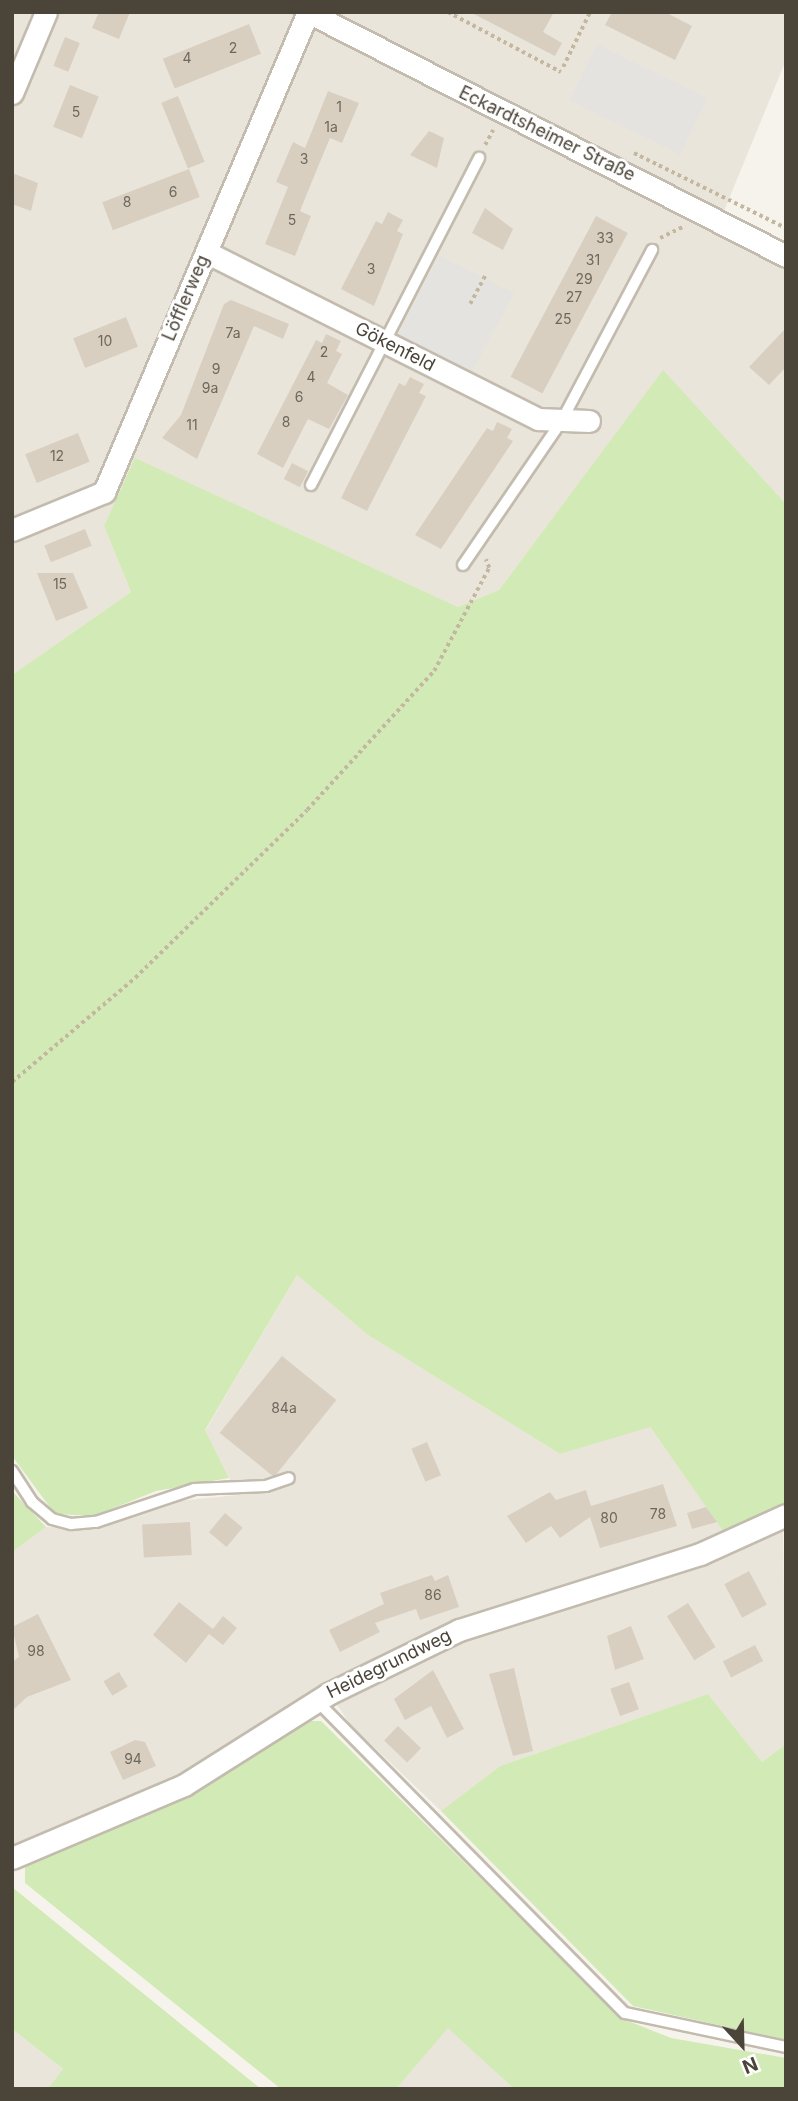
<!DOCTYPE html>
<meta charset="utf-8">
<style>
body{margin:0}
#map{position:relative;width:798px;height:2101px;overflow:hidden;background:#f6f3ec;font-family:Inter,sans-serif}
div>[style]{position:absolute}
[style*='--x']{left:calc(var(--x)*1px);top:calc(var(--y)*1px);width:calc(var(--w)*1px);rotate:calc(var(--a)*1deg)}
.residential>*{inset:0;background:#eae5da}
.green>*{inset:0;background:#d2eab5}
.parking>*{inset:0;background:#e5e3e0;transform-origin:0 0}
.building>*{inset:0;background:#d8cfc1;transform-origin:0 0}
.path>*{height:3.5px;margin-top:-1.75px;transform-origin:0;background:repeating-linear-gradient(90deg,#c4b79f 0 3.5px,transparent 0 7px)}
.roads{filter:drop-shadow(2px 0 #c2bbae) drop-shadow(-2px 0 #c2bbae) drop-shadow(0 2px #c2bbae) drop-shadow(0 -2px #c2bbae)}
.lane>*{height:10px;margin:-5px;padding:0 5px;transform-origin:5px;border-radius:5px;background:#fff}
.street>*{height:21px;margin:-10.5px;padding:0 10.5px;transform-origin:10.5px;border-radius:10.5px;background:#fff}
span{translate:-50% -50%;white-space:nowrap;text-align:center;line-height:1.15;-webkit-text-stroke:6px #fff;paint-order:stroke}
.number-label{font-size:14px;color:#6e675b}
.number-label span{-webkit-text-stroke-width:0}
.street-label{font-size:18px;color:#4b4439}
.frame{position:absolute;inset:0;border:14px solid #4b4439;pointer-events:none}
.north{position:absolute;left:707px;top:2010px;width:70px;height:70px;-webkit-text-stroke:5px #fff;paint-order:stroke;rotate:158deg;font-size:19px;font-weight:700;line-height:28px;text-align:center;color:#4b4439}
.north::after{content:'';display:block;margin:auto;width:24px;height:32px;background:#4b4439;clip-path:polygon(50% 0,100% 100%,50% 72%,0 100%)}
</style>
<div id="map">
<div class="residential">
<i style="clip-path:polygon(12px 12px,294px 12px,786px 271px,786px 504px,663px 371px,499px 590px,458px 607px,135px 459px,104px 526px,131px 592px,12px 675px)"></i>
<i style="clip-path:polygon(334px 12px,786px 12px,786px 60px,724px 211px)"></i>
<i style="clip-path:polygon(297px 1275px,368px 1335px,560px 1454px,649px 1426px,736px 1548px,783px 1527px,786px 1744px,762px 1762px,708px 1694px,500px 1766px,441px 1811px,350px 1724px,322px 1683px,182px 1778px,12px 1853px,12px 1552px,46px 1527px,97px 1528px,157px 1503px,238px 1495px,205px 1431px)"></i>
<i style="clip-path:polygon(448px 2027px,514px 2089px,396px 2089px)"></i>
<i style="clip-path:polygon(12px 2029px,64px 2070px,48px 2089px,12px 2089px)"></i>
</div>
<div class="green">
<i style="clip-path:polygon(663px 370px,786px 504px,786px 1505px,726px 1535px,650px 1427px,560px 1454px,368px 1335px,297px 1275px,205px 1430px,229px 1478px,156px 1491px,94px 1516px,55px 1514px,12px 1456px,12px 675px,131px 592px,104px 526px,135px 458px,458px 607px,499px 590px)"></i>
<i style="clip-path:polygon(12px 1491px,46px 1527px,12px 1552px)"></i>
<i style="clip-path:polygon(708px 1694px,762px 1762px,786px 1744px,786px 2040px,633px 2006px,441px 1811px,500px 1766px)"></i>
<i style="clip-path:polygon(306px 1721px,321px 1721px,623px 2019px,671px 2038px,786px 2058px,786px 2089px,514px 2089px,448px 2028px,396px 2089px,281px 2089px,25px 1883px,25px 1861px,188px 1792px)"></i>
<i style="clip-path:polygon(12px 1887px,261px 2089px,48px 2089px,63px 2069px,12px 2029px)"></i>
</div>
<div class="parking">
<i style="left:597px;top:44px;width:123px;height:63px;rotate:26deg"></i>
<i style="left:439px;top:255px;width:84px;height:41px;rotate:27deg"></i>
<i style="left:420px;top:292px;width:83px;height:47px;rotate:27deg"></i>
</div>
<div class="building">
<i style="clip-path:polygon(99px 12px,130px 12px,119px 39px,92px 28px)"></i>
<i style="clip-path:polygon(470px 12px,554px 12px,543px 32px,562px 43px,555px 56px)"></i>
<i style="clip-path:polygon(612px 12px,665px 12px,692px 26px,675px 60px,605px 25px)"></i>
<i style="left:249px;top:24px;width:32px;height:93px;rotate:68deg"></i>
<i style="left:65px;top:37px;width:16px;height:31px;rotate:22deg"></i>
<i style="left:70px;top:85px;width:31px;height:45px;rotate:22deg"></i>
<i style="clip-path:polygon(328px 91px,359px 103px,342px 143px,330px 138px,315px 174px,300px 211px,311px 216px,295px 256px,265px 244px,288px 187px,276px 182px,293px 142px,305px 148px)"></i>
<i style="left:178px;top:96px;width:71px;height:18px;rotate:68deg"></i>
<i style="clip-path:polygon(429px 131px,444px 138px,437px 168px,410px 155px)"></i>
<i style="left:189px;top:169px;width:30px;height:93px;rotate:69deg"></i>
<i style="clip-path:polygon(12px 173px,38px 183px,31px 211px,12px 204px)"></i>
<i style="clip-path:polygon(485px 208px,513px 229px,503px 250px,472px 233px)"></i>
<i style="clip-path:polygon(388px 212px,403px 220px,397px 231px,403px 234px,374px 306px,341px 289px,376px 221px,382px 224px)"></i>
<i style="left:596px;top:216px;width:36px;height:182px;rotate:28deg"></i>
<i style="clip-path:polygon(231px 300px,289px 324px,283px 339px,254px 326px,197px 459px,162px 438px,181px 415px,224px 304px)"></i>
<i style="left:126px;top:317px;width:32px;height:57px;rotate:68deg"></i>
<i style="clip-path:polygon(786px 328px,786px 367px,769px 385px,749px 367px)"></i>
<i style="clip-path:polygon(326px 334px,341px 341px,336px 351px,342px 354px,327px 383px,348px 395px,329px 429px,308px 419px,283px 468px,257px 454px,316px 340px,322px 343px)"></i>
<i style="clip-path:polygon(410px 377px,424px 384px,419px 393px,426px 396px,367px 511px,341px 498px,399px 383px,405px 386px)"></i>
<i style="clip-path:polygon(497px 422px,512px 429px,507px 438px,513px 441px,441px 549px,415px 535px,487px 428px,493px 431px)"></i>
<i style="left:78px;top:433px;width:31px;height:57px;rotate:68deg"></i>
<i style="left:292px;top:463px;width:18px;height:18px;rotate:27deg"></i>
<i style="left:85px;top:529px;width:18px;height:44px;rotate:68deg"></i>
<i style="clip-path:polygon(37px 573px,73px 573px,88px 608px,56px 621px)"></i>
<i style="left:282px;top:1356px;width:70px;height:99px;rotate:39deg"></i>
<i style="left:427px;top:1442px;width:36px;height:17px;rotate:67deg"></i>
<i style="clip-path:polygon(663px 1484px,677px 1526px,600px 1548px,590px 1517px,560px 1538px,551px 1526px,526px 1543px,507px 1516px,550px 1492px,556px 1500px,586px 1490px,591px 1506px)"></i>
<i style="clip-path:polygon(706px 1507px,717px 1522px,692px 1529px,687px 1513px)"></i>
<i style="left:225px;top:1513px;width:23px;height:25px;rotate:40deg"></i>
<i style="left:190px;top:1522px;width:33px;height:48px;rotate:87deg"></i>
<i style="left:749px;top:1571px;width:38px;height:28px;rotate:62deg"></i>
<i style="clip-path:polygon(432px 1575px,435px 1581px,448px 1575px,459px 1607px,420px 1620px,416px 1609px,375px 1623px,380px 1632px,340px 1652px,329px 1630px,384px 1604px,380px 1593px)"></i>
<i style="clip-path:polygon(179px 1602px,213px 1629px,223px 1616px,237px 1628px,223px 1645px,209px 1634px,186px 1663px,153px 1635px)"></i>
<i style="left:688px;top:1603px;width:52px;height:25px;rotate:58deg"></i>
<i style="clip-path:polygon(38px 1614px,71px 1680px,27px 1697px,12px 1711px,12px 1662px,19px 1657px,12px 1627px)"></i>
<i style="clip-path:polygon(631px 1626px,644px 1659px,615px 1670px,607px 1636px)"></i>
<i style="left:755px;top:1645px;width:18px;height:36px;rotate:63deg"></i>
<i style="clip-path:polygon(514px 1668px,533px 1751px,513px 1756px,489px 1674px)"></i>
<i style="clip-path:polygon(433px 1670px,464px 1729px,447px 1738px,431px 1706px,405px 1720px,394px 1699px)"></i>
<i style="left:119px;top:1672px;width:17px;height:18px;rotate:59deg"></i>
<i style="left:629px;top:1682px;width:29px;height:20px;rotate:70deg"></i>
<i style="left:398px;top:1726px;width:32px;height:20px;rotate:44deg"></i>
<i style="clip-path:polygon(135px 1740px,145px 1742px,156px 1766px,123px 1780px,110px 1752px)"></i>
</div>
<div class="path">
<i style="--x:448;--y:12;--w:128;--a:28"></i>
<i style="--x:563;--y:67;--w:61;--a:-63.9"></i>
<i style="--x:485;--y:145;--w:17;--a:-62"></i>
<i style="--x:634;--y:153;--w:169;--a:26.3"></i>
<i style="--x:660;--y:238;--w:28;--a:-26"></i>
<i style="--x:470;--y:304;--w:34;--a:-62"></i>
<i style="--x:12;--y:1082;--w:161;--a:-40.2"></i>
<i style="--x:135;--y:978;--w:240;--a:-44.3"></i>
<i style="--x:307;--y:810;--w:188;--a:-47.6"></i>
<i style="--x:434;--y:671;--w:117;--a:-61.9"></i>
<i style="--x:489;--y:568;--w:9;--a:-111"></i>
</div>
<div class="roads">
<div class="lane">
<i style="--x:311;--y:485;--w:368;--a:-62.8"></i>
<i style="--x:463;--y:565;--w:173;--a:-55.6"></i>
<i style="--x:561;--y:422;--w:195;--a:-62.1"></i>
<i style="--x:12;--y:1471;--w:37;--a:57"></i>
<i style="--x:32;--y:1502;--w:26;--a:40"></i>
<i style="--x:52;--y:1519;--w:20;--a:15"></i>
<i style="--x:71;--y:1524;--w:25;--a:-5"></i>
<i style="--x:96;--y:1522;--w:103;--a:-18.6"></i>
<i style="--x:194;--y:1489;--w:72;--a:-2.4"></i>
<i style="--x:266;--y:1486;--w:24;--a:-19"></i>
<i style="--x:317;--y:1701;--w:438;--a:45.4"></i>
<i style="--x:625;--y:2013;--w:165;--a:11.9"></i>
</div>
<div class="street">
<i style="--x:12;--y:93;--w:88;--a:-67.2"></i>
<i style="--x:206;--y:252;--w:372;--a:26.7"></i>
<i style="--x:538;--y:419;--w:51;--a:2.2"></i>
<i style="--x:12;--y:530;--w:100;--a:-22.4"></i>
<i style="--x:104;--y:492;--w:522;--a:-66.97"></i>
<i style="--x:308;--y:12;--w:537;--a:27.04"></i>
<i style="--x:12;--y:1858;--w:187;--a:-23"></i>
<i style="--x:184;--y:1785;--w:170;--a:-32.3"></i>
<i style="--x:328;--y:1694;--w:146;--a:-26"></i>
<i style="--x:459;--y:1630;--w:253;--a:-17.5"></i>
<i style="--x:700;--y:1554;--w:94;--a:-24.4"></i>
</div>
</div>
<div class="number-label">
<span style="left:233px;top:48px">2</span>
<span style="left:187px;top:58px">4</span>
<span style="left:339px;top:107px">1</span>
<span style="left:76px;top:112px">5</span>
<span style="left:331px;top:127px">1a</span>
<span style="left:304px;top:159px">3</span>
<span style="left:173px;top:192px">6</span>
<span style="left:127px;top:202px">8</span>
<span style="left:292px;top:220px">5</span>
<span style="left:605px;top:238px">33</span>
<span style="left:593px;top:260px">31</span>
<span style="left:371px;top:269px">3</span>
<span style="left:584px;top:279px">29</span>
<span style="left:574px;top:297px">27</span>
<span style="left:563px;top:319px">25</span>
<span style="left:233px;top:333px">7a</span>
<span style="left:105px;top:341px">10</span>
<span style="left:324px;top:352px">2</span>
<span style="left:216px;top:369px">9</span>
<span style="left:311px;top:377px">4</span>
<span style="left:210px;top:388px">9a</span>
<span style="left:299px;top:397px">6</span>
<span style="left:286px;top:422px">8</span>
<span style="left:192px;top:425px">11</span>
<span style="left:57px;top:456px">12</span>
<span style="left:60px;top:584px">15</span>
<span style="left:284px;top:1408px">84a</span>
<span style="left:658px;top:1514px">78</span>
<span style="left:609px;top:1518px">80</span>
<span style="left:433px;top:1595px">86</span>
<span style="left:36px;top:1651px">98</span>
<span style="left:133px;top:1759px">94</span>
</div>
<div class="street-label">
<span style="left:547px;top:134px;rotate:26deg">Eckardtsheimer Straße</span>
<span style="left:186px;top:298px;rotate:-67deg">Löfflerweg</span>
<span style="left:395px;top:347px;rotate:27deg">Gökenfeld</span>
<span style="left:389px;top:1664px;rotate:-26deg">Heidegrundweg</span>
</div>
<div class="frame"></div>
<div class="north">N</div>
</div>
